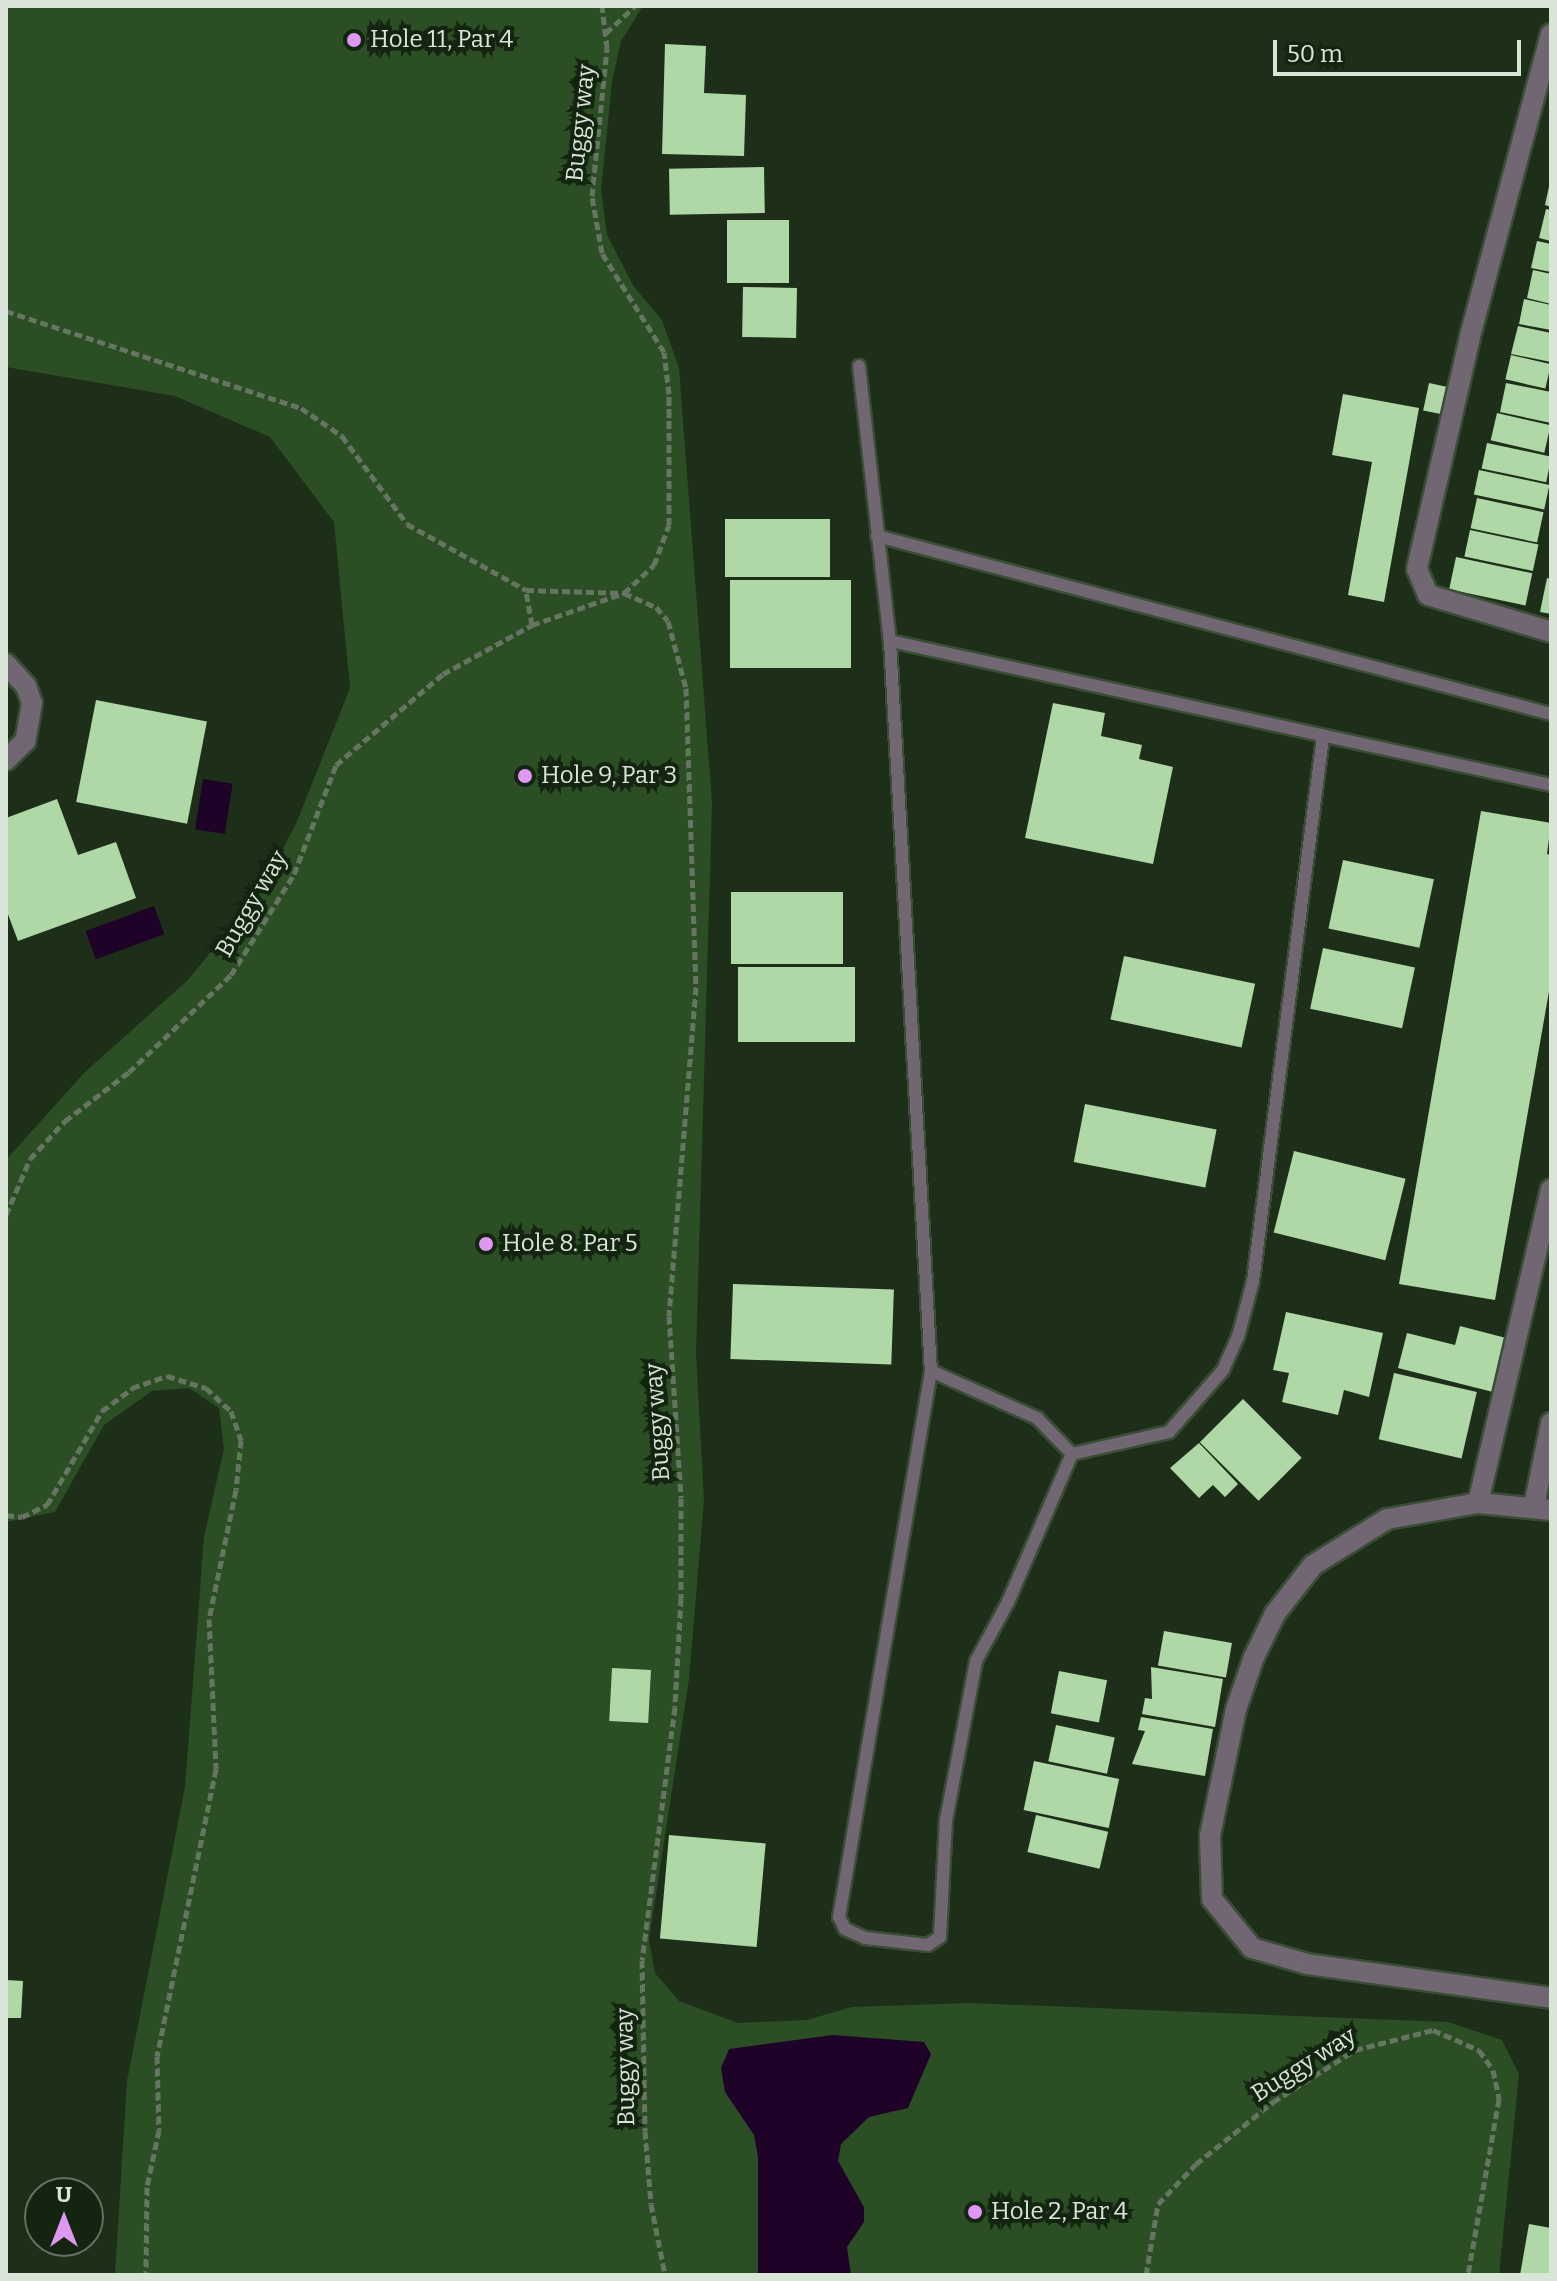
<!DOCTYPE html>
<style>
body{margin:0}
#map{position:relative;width:1557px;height:2281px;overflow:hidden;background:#1d2f19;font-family:Bitter,serif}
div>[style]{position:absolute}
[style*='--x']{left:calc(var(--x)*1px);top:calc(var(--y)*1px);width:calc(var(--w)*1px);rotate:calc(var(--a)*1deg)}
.green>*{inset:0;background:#2b4e24}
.water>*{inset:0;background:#1f0227;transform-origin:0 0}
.building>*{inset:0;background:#afd8a6;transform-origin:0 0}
.path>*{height:5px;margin-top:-2.5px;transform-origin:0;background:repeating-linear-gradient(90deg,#657562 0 8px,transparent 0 12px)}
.roads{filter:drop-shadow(2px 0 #3b4c37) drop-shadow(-2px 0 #3b4c37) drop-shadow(0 2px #3b4c37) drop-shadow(0 -2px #3b4c37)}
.service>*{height:12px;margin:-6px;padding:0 6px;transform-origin:6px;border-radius:6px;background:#706772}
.minor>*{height:20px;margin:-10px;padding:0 10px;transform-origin:10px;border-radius:10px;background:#706772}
.dots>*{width:22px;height:22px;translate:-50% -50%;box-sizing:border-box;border:4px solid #132510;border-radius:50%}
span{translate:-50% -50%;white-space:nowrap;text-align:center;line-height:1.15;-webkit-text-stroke:8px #132510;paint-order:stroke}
.poi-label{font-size:24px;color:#d9e5d7}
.left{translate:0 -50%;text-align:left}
.street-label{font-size:24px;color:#d9e5d7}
.frame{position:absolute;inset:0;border:8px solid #d9e5d7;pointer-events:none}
.north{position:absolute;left:24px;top:2177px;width:80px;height:80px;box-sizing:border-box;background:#132510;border:2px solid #627260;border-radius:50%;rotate:0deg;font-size:22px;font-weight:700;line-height:32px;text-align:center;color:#d9e5d7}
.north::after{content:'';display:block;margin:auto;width:28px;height:36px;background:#df98f2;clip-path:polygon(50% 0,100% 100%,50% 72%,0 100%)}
.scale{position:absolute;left:1273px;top:40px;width:248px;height:36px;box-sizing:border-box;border:4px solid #d9e5d7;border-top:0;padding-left:10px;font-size:24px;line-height:28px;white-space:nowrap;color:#d9e5d7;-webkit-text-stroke:6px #132510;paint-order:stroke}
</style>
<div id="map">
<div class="green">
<i style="clip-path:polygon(6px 6px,643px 6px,621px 41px,612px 82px,601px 190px,607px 235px,634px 287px,662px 320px,679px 368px,712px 803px,696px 1354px,704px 1500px,689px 1679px,649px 1940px,655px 1973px,679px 2001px,738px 2023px,807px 2020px,852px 2007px,970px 2003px,1448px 2022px,1502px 2040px,1519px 2074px,1499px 2275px,115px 2275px,127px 2081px,185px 1787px,204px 1537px,224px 1449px,219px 1408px,189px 1388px,152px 1391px,104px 1425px,55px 1512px,6px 1522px,6px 1160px,84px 1073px,188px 980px,260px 891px,296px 824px,350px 688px,334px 522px,270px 437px,175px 396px,6px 367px)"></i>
</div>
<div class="water">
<i style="left:203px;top:779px;width:30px;height:51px;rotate:9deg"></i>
<i style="left:154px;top:906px;width:30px;height:73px;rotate:70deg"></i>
<i style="clip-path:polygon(833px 2035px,924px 2042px,931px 2054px,908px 2108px,869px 2117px,841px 2144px,838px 2161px,864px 2207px,864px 2222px,847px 2247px,851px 2275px,758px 2275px,758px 2157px,754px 2135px,725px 2092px,721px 2068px,729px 2049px)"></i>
</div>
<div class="building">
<i style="clip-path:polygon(665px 44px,706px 46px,704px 93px,746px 95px,744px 156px,662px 154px)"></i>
<i style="left:764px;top:167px;width:46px;height:95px;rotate:89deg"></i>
<i style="clip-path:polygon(1550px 182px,1551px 182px,1551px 207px,1545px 205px)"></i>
<i style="clip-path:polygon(1546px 209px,1551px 210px,1551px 241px,1539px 238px)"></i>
<i style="left:789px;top:220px;width:63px;height:62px;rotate:90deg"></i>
<i style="clip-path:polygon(1537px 241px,1551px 244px,1551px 272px,1531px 268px)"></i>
<i style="clip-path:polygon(1533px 270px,1551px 274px,1551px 304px,1527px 298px)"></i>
<i style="left:743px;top:287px;width:54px;height:50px;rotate:1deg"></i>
<i style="clip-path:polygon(1524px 299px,1551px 305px,1551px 330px,1519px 324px)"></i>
<i style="clip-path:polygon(1518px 326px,1551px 333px,1551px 362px,1511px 354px)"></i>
<i style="left:1511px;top:355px;width:41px;height:25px;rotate:13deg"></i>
<i style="left:1429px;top:383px;width:19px;height:28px;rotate:12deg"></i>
<i style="clip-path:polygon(1506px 383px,1551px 392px,1551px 423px,1500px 412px)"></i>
<i style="clip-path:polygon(1343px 394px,1419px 408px,1384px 602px,1348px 595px,1372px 462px,1332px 455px)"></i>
<i style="left:1497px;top:413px;width:55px;height:28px;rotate:13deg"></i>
<i style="left:1487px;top:443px;width:66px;height:26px;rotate:12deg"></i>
<i style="left:1479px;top:470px;width:72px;height:25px;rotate:12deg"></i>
<i style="left:1477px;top:498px;width:68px;height:31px;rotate:12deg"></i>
<i style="left:830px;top:519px;width:58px;height:105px;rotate:90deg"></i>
<i style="left:1470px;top:530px;width:70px;height:27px;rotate:12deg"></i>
<i style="left:1456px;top:557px;width:78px;height:33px;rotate:12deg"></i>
<i style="clip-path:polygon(1547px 578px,1551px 579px,1551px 614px,1540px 612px)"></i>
<i style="left:851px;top:580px;width:88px;height:121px;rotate:90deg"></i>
<i style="left:96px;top:700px;width:113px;height:104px;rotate:11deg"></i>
<i style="clip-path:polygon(1053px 703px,1105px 713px,1101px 736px,1142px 745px,1139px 759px,1173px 767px,1153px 864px,1025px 838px)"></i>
<i style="clip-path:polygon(57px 799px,78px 855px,116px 842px,136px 898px,18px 941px,6px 909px,6px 818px)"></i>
<i style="clip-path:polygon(1481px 811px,1551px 823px,1547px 854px,1551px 855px,1551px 980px,1495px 1300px,1399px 1284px)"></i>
<i style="left:1343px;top:860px;width:93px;height:70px;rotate:12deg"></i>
<i style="left:731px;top:892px;width:112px;height:72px"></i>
<i style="left:1323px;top:948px;width:94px;height:62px;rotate:12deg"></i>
<i style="left:1124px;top:956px;width:134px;height:65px;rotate:12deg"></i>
<i style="left:738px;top:967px;width:117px;height:75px"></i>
<i style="left:1085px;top:1104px;width:134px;height:59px;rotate:11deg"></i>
<i style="left:1294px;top:1151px;width:115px;height:84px;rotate:14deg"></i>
<i style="left:733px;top:1284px;width:161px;height:75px;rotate:2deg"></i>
<i style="clip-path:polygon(1286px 1312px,1383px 1333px,1369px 1397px,1344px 1390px,1338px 1415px,1282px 1402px,1289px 1373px,1273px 1370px)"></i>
<i style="clip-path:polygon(1460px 1326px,1506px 1338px,1493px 1392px,1398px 1368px,1407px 1333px,1455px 1345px)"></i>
<i style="left:1394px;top:1373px;width:85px;height:68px;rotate:13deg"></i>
<i style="left:1243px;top:1399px;width:83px;height:61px;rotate:45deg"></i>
<i style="clip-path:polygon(1199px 1443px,1238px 1484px,1225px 1497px,1213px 1485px,1199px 1498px,1170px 1468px)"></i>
<i style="left:1164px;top:1631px;width:69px;height:35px;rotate:10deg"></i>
<i style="clip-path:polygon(1151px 1667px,1223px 1679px,1215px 1727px,1142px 1714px,1145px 1698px,1152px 1699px)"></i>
<i style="left:612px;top:1668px;width:39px;height:53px;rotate:3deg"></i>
<i style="left:1059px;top:1671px;width:49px;height:43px;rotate:11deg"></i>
<i style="clip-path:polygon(1141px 1717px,1213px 1729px,1205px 1776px,1132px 1764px,1145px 1731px,1138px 1730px)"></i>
<i style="left:1056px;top:1725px;width:60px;height:37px;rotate:12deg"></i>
<i style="left:1034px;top:1761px;width:87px;height:50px;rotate:12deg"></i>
<i style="left:1036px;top:1815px;width:74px;height:38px;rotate:13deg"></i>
<i style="left:669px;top:1835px;width:97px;height:104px;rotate:5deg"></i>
<i style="clip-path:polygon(6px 1980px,23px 1981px,21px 2018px,6px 2018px)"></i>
<i style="clip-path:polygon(1529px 2224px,1551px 2228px,1551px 2275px,1520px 2275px)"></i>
</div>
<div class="path">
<i style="--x:606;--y:33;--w:40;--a:-43"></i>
<i style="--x:6;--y:311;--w:311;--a:18.2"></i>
<i style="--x:301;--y:408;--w:50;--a:34.3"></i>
<i style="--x:342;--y:436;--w:109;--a:53.5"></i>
<i style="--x:407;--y:524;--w:136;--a:29"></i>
<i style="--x:526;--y:590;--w:98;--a:1.8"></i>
<i style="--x:624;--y:593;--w:41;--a:-43"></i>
<i style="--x:654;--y:565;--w:43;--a:-69.4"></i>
<i style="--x:669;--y:525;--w:131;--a:-90"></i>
<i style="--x:669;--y:394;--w:42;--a:-96.8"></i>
<i style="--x:664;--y:352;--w:117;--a:-122.1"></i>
<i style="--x:602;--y:253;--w:58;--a:-100"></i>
<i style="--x:592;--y:196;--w:149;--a:-84.2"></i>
<i style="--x:607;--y:48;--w:42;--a:-96.8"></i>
<i style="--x:532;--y:625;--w:97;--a:-19.2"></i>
<i style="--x:624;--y:593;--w:35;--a:24"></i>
<i style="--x:656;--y:607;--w:18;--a:49"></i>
<i style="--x:668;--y:621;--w:69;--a:75"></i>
<i style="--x:686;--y:688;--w:299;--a:88.1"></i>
<i style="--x:696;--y:987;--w:330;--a:94.7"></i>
<i style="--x:669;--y:1316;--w:182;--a:86.2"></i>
<i style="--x:681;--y:1498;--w:100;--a:90"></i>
<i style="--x:681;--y:1598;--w:109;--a:93.2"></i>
<i style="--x:675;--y:1707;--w:255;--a:97.4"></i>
<i style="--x:642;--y:1960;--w:171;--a:89"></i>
<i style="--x:645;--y:2131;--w:73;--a:85.3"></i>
<i style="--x:651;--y:2204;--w:72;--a:78.8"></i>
<i style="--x:6;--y:1215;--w:61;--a:-66.8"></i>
<i style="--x:30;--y:1159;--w:52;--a:-47.4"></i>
<i style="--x:65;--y:1121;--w:81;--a:-37.4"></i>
<i style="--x:129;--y:1072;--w:141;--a:-43.6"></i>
<i style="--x:231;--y:975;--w:119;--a:-58"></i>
<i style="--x:294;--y:874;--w:117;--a:-68.9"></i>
<i style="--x:336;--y:765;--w:140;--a:-40.4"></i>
<i style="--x:443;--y:674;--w:102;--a:-28.8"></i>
<i style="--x:532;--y:625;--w:36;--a:-100"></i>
<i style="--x:6;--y:1515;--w:16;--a:7"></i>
<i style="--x:22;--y:1517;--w:28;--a:-26"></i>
<i style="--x:47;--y:1505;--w:109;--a:-59.7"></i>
<i style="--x:102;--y:1411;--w:38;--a:-37"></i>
<i style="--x:132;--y:1388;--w:37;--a:-19"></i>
<i style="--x:167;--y:1376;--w:41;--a:17.1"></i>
<i style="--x:206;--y:1388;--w:34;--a:43"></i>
<i style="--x:231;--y:1411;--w:31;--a:71"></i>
<i style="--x:241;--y:1440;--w:50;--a:95.7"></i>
<i style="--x:236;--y:1490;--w:132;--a:101.8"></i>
<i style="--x:209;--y:1619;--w:150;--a:87.3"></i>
<i style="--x:216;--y:1769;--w:293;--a:101.6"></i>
<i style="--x:157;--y:2056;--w:74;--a:88.5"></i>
<i style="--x:159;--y:2130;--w:58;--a:101.9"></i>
<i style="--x:147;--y:2187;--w:88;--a:90.7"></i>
<i style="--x:1146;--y:2275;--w:72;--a:-80.4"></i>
<i style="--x:1158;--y:2204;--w:55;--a:-46.5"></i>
<i style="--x:1196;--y:2164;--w:99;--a:-38.8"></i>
<i style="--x:1273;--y:2102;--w:97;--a:-32.4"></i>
<i style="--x:1355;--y:2050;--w:81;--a:-14.4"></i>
<i style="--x:1433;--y:2030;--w:50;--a:23.5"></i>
<i style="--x:1479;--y:2050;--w:24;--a:55"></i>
<i style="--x:1493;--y:2070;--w:30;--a:78"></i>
<i style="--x:1499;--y:2099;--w:179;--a:100"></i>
</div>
<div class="roads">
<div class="service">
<i style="--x:859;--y:366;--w:277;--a:83.6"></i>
<i style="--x:890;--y:641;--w:731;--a:86.79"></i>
<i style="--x:931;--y:1371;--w:554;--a:99.56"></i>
<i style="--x:839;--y:1917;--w:13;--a:63"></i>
<i style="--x:845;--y:1929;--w:22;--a:24"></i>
<i style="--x:865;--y:1938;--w:63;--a:6.3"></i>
<i style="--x:928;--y:1945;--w:14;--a:-34"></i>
<i style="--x:940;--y:1937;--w:117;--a:-87.1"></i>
<i style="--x:946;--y:1820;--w:162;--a:-79.3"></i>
<i style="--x:976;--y:1661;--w:67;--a:-61.5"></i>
<i style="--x:1008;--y:1602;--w:161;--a:-66.6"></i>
<i style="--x:877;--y:536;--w:697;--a:14.79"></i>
<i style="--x:890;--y:641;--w:677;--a:12.29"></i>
<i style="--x:931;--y:1371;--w:116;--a:23.9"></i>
<i style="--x:1037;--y:1418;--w:50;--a:45.8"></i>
<i style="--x:1072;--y:1454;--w:99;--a:-12.8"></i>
<i style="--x:1169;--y:1432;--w:82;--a:-48.9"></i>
<i style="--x:1223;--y:1370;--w:36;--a:-66"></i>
<i style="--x:1238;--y:1337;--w:58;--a:-75"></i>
<i style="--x:1253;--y:1281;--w:548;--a:-82.67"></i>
</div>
<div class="minor">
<i style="--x:1551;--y:34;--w:314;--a:105"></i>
<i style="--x:1470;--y:337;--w:238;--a:102.9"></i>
<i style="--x:1417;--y:569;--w:28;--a:67"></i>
<i style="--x:1428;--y:595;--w:128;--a:16.7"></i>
<i style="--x:6;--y:664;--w:30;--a:48"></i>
<i style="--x:26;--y:686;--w:18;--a:71"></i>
<i style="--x:32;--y:703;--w:39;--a:100"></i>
<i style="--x:25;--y:741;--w:27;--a:135"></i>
<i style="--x:1478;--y:1503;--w:322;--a:-76.9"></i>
<i style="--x:1534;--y:1506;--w:85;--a:-78.4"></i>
<i style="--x:1551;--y:1510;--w:73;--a:-174.5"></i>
<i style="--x:1478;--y:1503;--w:92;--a:170"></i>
<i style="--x:1387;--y:1519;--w:87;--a:148.1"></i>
<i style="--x:1313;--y:1565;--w:62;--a:127.8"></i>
<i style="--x:1275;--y:1614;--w:48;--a:116"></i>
<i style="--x:1254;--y:1657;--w:55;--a:109.1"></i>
<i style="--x:1236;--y:1709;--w:130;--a:101.6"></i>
<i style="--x:1210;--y:1836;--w:63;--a:88.2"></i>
<i style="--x:1212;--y:1899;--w:63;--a:50.8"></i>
<i style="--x:1252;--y:1948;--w:57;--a:16.2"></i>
<i style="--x:1307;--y:1964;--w:246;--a:7.9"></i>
</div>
</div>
<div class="dots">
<i style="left:354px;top:40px;background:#df98f2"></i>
<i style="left:525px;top:776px;background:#df98f2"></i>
<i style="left:486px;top:1244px;background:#df98f2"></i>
<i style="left:975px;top:2212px;background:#df98f2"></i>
</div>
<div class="poi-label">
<span class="left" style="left:370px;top:40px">Hole 11, Par 4</span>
<span class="left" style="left:541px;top:776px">Hole 9, Par 3</span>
<span class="left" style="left:502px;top:1244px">Hole 8. Par 5</span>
<span class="left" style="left:991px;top:2212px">Hole 2, Par 4</span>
</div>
<div class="street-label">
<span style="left:581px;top:123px;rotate:-84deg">Buggy way</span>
<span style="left:252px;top:904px;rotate:-60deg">Buggy way</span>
<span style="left:658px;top:1422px;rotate:-94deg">Buggy way</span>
<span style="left:1304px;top:2065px;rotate:-32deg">Buggy way</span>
<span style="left:626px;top:2067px;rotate:-91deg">Buggy way</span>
</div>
<div class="frame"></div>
<div class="north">U</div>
<div class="scale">50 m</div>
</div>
